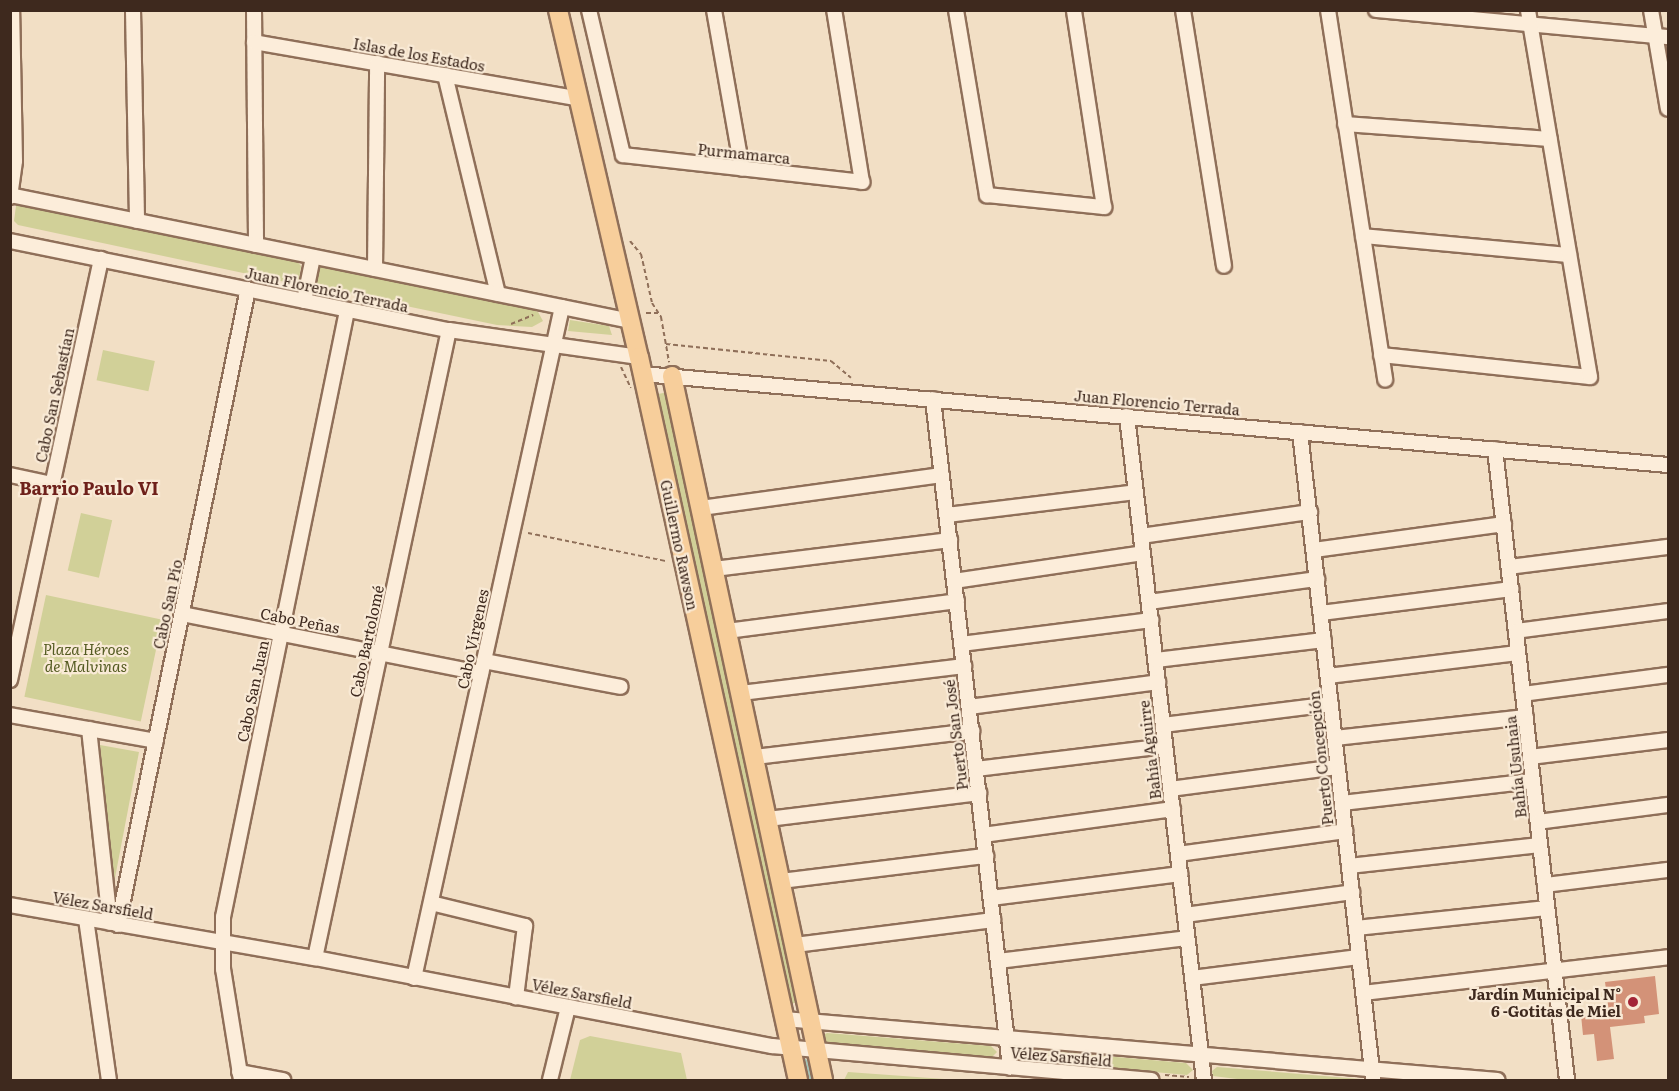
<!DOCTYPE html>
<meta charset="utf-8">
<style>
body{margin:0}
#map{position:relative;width:1679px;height:1091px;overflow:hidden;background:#f2dfc5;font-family:Literata,serif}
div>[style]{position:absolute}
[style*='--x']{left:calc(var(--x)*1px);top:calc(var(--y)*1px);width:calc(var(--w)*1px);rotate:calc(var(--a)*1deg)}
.green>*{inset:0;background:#d1d098;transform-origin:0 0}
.stream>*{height:4.5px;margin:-2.25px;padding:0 2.25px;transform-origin:2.25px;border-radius:2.25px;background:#a7c5b8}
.building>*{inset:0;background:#d39278}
.path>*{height:2px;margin-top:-1px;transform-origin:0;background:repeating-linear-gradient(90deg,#8f6f59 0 4.5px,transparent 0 7.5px)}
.roads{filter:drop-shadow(2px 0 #8f6f59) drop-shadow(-2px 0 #8f6f59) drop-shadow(0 2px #8f6f59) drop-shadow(0 -2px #8f6f59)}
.minor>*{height:14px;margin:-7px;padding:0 7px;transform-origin:7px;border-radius:7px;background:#fcedda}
.major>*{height:18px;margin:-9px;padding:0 9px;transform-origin:9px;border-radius:9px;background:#f7ce9b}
.dots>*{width:16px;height:16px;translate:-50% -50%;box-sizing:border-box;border:3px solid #f9ead6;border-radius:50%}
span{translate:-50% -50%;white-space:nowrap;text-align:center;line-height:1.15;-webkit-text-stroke:4.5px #f9ead6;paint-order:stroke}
.street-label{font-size:15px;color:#3e291e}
.park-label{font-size:15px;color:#555c23;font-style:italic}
.poi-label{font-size:15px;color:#3e291e;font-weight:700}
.right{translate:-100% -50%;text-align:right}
.quarter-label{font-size:18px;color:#6e201a;font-weight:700}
.frame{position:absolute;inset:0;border:12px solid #3e291e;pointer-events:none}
</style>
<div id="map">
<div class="green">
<i style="clip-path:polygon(23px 203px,296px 260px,301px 266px,299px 279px,290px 283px,18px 225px,14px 221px,16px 206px)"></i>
<i style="clip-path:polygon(323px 265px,530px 309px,538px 312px,543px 321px,532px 327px,497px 325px,320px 288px,313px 280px,316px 267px)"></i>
<i style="clip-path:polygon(570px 320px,609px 326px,612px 335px,568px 331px)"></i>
<i style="left:103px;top:350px;width:53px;height:31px;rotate:12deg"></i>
<i style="left:668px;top:392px;width:624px;height:10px;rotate:78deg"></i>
<i style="left:81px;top:513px;width:32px;height:59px;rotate:13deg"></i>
<i style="left:46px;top:595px;width:119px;height:104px;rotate:12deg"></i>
<i style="clip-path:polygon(100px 745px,139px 752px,114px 883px)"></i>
<i style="clip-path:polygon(827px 1033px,991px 1046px,997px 1052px,991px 1058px,827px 1043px,822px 1036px)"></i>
<i style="clip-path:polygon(590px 1036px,681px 1053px,687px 1080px,570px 1080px,580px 1040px)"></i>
<i style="clip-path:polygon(1023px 1049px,1186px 1063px,1193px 1070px,1187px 1075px,1023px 1060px,1017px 1056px)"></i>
<i style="clip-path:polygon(1217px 1067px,1360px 1079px,1364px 1080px,1245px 1080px,1213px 1076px,1212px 1071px)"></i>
<i style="clip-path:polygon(848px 1072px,958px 1080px,844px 1080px)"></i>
</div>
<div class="stream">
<i style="--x:805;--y:1061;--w:20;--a:75"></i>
</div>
<div class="building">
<i style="clip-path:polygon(1655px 976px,1659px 1014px,1644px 1016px,1645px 1023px,1610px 1027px,1614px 1059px,1597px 1061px,1594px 1034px,1583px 1035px,1581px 1015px,1609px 1012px,1605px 982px)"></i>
</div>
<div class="path">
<i style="--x:630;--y:241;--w:17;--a:50"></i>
<i style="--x:641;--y:254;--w:50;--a:77.3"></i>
<i style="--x:652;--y:303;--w:17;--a:57"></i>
<i style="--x:661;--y:317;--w:46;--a:79.9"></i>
<i style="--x:646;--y:313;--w:12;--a:0"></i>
<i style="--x:511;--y:324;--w:24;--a:-22"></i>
<i style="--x:666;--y:344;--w:166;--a:5.9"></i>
<i style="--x:831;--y:361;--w:26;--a:40"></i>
<i style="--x:621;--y:367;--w:23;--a:65"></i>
<i style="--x:528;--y:533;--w:141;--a:11.5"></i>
<i style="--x:1165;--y:1075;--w:24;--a:5"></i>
<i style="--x:1218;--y:1080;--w:7;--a:0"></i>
</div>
<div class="roads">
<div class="minor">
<i style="--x:133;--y:10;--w:211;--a:88.9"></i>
<i style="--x:254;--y:10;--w:235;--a:89.5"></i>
<i style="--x:589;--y:10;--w:149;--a:76.8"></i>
<i style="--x:623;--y:155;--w:241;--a:6.4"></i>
<i style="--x:862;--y:182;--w:174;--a:-99.2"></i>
<i style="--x:714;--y:10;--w:161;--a:80"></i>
<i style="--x:956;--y:10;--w:188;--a:80.5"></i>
<i style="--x:987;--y:195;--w:118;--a:5.9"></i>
<i style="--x:1104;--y:207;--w:199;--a:-98.7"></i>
<i style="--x:1183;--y:10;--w:259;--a:80.9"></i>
<i style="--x:1328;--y:10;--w:374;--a:81.2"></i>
<i style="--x:1376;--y:10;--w:293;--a:5.3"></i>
<i style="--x:1651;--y:10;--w:100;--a:80.3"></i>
<i style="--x:254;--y:42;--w:330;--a:9.9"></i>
<i style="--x:445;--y:75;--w:225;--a:76.4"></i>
<i style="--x:1345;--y:124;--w:205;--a:4.2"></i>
<i style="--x:10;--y:195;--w:634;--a:11.47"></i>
<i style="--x:10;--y:197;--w:36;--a:-82"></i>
<i style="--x:15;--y:161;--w:151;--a:-91.1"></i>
<i style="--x:1363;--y:236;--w:207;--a:5.3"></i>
<i style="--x:10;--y:241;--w:448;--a:11.5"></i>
<i style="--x:449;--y:330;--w:192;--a:8.1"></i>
<i style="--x:375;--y:269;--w:206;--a:-89.4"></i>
<i style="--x:304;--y:301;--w:45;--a:-78.4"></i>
<i style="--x:1381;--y:355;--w:210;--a:6"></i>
<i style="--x:1590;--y:377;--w:372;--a:-99.6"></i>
<i style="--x:642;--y:374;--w:1030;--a:5.07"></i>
<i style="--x:933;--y:399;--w:673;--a:83.43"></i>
<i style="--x:1127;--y:416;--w:668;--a:83.39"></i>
<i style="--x:1300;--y:432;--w:652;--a:83.57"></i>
<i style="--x:1495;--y:449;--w:635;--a:83.49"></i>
<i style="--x:10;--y:475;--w:43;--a:12.1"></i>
<i style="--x:701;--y:508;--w:243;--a:-7.8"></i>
<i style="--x:947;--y:515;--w:190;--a:-6.9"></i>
<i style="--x:1141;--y:536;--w:171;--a:-8.1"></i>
<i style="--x:1314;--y:550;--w:192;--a:-7.8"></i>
<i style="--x:1509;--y:567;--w:160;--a:-7.2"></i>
<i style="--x:714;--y:569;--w:238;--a:-7"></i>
<i style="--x:954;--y:581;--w:191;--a:-8.4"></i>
<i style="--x:1149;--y:602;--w:170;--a:-7.8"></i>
<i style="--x:1321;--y:613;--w:192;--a:-7.2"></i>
<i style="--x:182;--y:614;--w:305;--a:11.2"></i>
<i style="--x:727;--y:631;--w:232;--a:-7.4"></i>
<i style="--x:1516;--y:631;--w:153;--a:-7.5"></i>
<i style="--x:961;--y:644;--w:192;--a:-7.2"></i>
<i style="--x:1156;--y:660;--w:169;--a:-6.8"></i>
<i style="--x:484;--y:661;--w:139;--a:10.7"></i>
<i style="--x:1328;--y:676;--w:191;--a:-6.9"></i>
<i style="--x:10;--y:680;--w:431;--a:-77.8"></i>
<i style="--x:741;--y:693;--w:225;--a:-6.9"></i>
<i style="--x:1523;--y:694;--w:146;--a:-7.5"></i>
<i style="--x:969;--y:707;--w:191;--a:-7.5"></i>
<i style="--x:10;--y:715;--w:148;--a:10.1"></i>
<i style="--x:1163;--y:725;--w:169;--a:-7.1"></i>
<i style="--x:89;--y:729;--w:195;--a:83.8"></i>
<i style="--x:1335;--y:738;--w:192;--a:-6.3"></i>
<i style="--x:755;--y:757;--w:219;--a:-6.8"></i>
<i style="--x:1530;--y:757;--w:139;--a:-7"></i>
<i style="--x:976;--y:769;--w:190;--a:-6.9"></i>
<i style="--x:1170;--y:789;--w:169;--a:-7.5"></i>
<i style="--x:1342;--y:803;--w:192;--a:-6.6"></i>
<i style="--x:768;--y:819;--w:213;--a:-7"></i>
<i style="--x:1538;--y:822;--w:131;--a:-7.5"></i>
<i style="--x:983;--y:835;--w:192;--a:-7.8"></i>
<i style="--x:1178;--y:854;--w:169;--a:-7.8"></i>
<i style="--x:1349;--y:866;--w:192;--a:-6.3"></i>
<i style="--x:781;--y:881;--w:207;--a:-7"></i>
<i style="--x:1545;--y:885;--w:124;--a:-7"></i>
<i style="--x:991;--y:898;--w:191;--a:-7.2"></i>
<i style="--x:431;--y:903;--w:97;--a:13.7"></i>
<i style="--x:525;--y:926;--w:72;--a:97.2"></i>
<i style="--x:10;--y:905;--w:310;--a:9.9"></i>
<i style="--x:315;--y:958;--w:465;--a:10.9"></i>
<i style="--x:772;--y:1046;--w:381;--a:5.1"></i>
<i style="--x:1185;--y:915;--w:169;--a:-7.8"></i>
<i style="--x:86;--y:919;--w:163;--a:81.9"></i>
<i style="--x:118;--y:925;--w:649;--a:-78.45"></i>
<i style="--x:1356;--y:928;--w:192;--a:-6"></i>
<i style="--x:795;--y:945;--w:200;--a:-7.2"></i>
<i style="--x:315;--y:958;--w:642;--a:-77.96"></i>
<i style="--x:998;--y:961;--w:190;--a:-6.9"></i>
<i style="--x:414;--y:978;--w:687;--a:-77.56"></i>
<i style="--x:1192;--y:978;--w:168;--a:-7.2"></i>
<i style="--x:1363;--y:993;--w:307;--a:-6.7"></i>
<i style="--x:784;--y:1019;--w:716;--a:4.89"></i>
<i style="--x:239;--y:1072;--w:45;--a:10.3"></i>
<i style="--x:241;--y:1080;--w:112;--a:-99.2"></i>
<i style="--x:223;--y:969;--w:52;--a:-90"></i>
<i style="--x:223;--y:917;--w:619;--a:-78.44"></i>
<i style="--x:550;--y:1080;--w:75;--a:-76.1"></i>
</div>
<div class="major">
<i style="--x:558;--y:10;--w:356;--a:76.9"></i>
<i style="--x:639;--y:357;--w:740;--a:77.6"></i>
<i style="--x:672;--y:376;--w:720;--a:77.89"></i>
</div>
</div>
<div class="dots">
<i style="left:1633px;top:1002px;background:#a32436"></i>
</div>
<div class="street-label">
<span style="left:419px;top:54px;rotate:10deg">Islas de los Estados</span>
<span style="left:744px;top:153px;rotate:6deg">Purmamarca</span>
<span style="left:327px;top:289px;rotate:12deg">Juan Florencio Terrada</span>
<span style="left:54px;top:395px;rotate:-78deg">Cabo San Sebastían</span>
<span style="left:1157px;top:402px;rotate:5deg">Juan Florencio Terrada</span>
<span style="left:680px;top:545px;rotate:78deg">Guillermo Rawson</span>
<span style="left:167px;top:604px;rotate:-78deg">Cabo San Pío</span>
<span style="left:300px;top:620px;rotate:11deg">Cabo Peñas</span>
<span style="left:472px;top:639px;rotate:-78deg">Cabo Vírgenes</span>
<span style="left:366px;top:641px;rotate:-78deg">Cabo Bartolomé</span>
<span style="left:252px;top:691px;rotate:-78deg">Cabo San Juan</span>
<span style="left:955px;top:735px;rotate:-97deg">Puerto San José</span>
<span style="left:1149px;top:750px;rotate:-97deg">Bahía Aguirre</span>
<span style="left:1320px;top:758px;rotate:-96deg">Puerto Concepción</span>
<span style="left:1515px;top:767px;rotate:-96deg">Bahía Usuhaia</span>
<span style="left:103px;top:905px;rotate:10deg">Vélez Sarsfield</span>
<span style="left:582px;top:993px;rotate:11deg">Vélez Sarsfield</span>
<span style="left:1061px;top:1056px;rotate:5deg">Vélez Sarsfield</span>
</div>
<div class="park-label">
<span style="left:86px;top:657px">Plaza Héroes<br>de Malvinas</span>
</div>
<div class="poi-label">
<span class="right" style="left:1621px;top:1002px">Jardín Municipal N°<br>6 -Gotitas de Miel</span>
</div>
<div class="quarter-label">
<span style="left:89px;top:488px">Barrio Paulo VI</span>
</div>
<div class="frame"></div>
</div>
